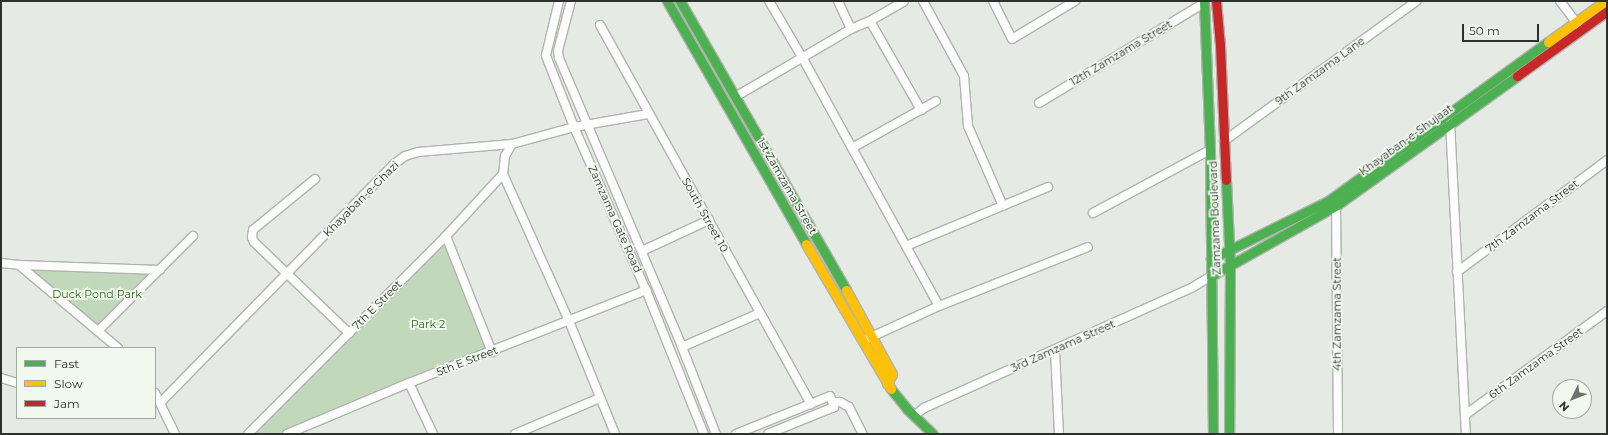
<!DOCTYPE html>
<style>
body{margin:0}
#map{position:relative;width:1608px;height:435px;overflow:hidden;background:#e5eae4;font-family:Montserrat,sans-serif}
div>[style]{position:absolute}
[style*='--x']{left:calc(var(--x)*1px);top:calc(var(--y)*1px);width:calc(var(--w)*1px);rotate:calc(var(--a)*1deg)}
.green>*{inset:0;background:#c1d8bb}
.roads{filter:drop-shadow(1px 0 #b0b4af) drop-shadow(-1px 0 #b0b4af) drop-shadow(0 1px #b0b4af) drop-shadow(0 -1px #b0b4af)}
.street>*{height:8px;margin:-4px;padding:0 4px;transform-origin:4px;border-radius:4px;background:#fbfcfb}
.fast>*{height:9px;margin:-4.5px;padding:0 4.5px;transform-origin:4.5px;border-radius:4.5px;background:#4caf50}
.slow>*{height:9px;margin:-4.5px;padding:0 4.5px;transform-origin:4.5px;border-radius:4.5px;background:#ffc107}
.jam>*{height:9px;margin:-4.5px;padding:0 4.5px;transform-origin:4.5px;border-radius:4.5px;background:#c62828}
span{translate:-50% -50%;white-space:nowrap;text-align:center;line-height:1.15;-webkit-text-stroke:3.5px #f1f9ef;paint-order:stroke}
.street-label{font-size:11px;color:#2d312d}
.park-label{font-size:11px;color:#2c661c}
.frame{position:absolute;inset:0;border:2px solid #2d312d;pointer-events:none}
.legend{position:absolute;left:16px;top:347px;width:140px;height:72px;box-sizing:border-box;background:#f1f9ef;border:1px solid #a3a9a1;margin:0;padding:5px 7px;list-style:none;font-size:12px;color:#2d312d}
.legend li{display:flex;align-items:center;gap:8px;height:20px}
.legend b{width:20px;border:1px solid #a3a9a1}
.north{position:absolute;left:1552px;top:379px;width:40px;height:40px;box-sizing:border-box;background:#f1f9ef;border:1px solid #a3a9a1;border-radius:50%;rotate:227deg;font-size:11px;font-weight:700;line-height:16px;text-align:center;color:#2d312d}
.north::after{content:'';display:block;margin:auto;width:14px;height:18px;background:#6d726d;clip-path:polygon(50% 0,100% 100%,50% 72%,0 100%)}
.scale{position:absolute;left:1462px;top:24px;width:77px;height:18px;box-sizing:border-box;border:2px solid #2d312d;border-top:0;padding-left:5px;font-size:12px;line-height:14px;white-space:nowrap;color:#2d312d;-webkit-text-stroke:3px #f1f9ef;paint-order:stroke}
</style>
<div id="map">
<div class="green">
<i style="clip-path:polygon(446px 236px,492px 352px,289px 434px,248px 434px)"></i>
<i style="clip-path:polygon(19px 265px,160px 270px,99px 330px)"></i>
</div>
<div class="roads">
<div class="street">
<i style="--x:559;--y:1;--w:56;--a:103.5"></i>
<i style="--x:546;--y:55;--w:6;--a:72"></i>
<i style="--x:548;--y:61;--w:71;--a:68.5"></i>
<i style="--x:574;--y:127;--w:178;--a:66.2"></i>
<i style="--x:646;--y:290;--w:155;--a:68.1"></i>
<i style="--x:571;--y:1;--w:52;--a:104.6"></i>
<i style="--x:558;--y:51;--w:7;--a:82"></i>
<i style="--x:559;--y:58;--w:314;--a:66.9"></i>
<i style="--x:682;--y:347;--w:93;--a:68.7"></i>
<i style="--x:769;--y:1;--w:65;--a:59.5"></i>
<i style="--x:802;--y:57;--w:284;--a:61.2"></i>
<i style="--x:838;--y:1;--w:31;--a:65"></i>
<i style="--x:923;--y:1;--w:85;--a:61.3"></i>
<i style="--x:964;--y:76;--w:50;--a:85.4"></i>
<i style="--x:968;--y:126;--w:87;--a:66.4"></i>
<i style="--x:993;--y:1;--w:42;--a:63.4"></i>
<i style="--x:1012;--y:39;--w:74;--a:-31.1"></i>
<i style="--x:1560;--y:1;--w:31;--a:53"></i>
<i style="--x:870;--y:21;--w:103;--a:60.2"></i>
<i style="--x:600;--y:25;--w:434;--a:60.9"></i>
<i style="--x:735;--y:97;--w:134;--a:-30.4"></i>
<i style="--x:851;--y:29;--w:21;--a:-23"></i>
<i style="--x:870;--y:21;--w:39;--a:-30"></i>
<i style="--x:1039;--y:103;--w:193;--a:-31.2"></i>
<i style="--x:1450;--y:121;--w:313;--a:87.1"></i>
<i style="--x:1224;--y:141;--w:238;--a:-36"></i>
<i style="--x:512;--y:144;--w:14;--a:120"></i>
<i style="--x:505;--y:156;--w:18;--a:96"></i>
<i style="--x:503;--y:174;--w:161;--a:65.8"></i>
<i style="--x:569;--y:321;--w:122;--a:67.8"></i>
<i style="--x:852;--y:148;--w:96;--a:-29.2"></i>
<i style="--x:315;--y:179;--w:80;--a:140.6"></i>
<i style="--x:253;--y:230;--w:7;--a:98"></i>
<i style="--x:252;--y:237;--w:5;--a:68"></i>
<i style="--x:254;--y:242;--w:132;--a:43.8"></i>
<i style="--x:1336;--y:201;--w:233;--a:89.5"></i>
<i style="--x:1093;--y:213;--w:133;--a:-28.3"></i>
<i style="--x:446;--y:236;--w:125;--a:68.4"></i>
<i style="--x:906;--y:246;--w:154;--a:-22.6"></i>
<i style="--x:642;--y:251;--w:74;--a:-24.8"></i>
<i style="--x:1;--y:263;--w:18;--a:6"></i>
<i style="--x:19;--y:265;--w:141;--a:2"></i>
<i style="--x:19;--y:265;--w:129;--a:40"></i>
<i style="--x:1457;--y:272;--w:187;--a:-36.7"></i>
<i style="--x:99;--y:330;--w:133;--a:-45"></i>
<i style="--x:869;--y:338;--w:77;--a:-24.6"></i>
<i style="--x:939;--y:306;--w:160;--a:-21.6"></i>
<i style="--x:682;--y:347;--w:85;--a:-23.6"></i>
<i style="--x:1055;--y:350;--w:84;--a:87.3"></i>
<i style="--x:1;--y:378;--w:17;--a:17"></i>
<i style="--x:409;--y:383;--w:56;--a:64.8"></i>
<i style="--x:155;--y:393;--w:46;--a:64"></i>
<i style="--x:161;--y:402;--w:332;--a:-45.6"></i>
<i style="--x:393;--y:165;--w:15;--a:-37"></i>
<i style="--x:405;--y:156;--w:14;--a:-17"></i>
<i style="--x:418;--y:152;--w:94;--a:-4.9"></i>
<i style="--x:512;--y:144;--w:64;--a:-15.3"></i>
<i style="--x:574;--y:127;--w:75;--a:-10"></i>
<i style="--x:833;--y:402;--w:7;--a:0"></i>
<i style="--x:840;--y:402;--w:10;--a:29"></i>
<i style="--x:849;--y:407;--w:30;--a:63"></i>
<i style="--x:1465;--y:415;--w:176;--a:-36.2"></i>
<i style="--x:914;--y:416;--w:13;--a:-39"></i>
<i style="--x:924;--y:408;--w:295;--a:-24.2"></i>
<i style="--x:1193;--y:287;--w:21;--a:-31"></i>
<i style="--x:248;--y:434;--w:280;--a:-45"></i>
<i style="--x:446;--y:236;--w:84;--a:-47.4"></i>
<i style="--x:287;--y:434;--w:132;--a:-22.7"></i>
<i style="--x:409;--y:383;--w:255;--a:-21.4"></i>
<i style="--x:515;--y:434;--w:92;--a:-23"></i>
<i style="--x:736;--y:434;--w:101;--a:-22"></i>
<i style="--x:830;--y:396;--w:12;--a:70"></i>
<i style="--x:834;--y:407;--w:71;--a:157.8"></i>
</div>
<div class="fast">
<i style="--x:667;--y:1;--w:280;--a:60.2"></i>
<i style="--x:680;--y:1;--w:333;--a:60.1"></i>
<i style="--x:1204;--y:1;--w:149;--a:87.7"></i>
<i style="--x:1210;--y:150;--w:284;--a:89.4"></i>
<i style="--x:1226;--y:180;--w:85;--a:87.3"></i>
<i style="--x:1230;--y:265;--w:169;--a:90.3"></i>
<i style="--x:1211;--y:259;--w:131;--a:-26.4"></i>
<i style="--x:1328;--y:201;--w:271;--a:-35.9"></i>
<i style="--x:1211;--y:276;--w:145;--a:-29.4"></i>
<i style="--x:1337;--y:205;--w:221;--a:-35.6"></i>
<i style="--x:891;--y:389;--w:26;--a:51"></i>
<i style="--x:907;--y:409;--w:36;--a:44"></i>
</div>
<div class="slow">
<i style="--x:1548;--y:42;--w:70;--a:-35.7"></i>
<i style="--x:806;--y:244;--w:168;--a:59.6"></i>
<i style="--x:846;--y:290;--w:96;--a:61.3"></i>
<i style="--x:892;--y:374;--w:11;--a:117"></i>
</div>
<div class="jam">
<i style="--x:1216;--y:1;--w:44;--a:84.8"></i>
<i style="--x:1220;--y:45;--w:135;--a:87.5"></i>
<i style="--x:1517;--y:76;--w:111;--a:-35.8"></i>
</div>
</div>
<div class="street-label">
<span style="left:1121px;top:53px;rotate:-31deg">12th Zamzama Street</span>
<span style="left:1320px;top:71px;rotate:-36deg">9th Zamzama Lane</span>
<span style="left:1406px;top:140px;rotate:-36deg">Khayaban-e-Shujaat</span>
<span style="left:787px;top:186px;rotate:60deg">1st Zamzama Street</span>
<span style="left:361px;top:199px;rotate:-45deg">Khayaban-e-Ghazi</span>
<span style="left:705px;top:215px;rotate:61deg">South Street 10</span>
<span style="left:1532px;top:216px;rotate:-37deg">7th Zamzama Street</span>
<span style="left:1215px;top:218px;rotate:-92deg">Zamzama Boulevard</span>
<span style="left:615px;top:219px;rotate:66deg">Zamzama Gate Road</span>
<span style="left:377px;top:305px;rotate:-45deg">7th E Street</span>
<span style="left:1337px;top:314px;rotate:-90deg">4th Zamzama Street</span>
<span style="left:1063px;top:346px;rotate:-24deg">3rd Zamzama Street</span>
<span style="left:467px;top:361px;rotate:-21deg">5th E Street</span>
<span style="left:1536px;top:363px;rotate:-36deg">6th Zamzama Street</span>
</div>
<div class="park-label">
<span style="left:97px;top:294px">Duck Pond Park</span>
<span style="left:428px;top:324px">Park 2</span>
</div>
<div class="frame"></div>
<ul class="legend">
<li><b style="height:5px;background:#4caf50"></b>Fast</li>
<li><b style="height:5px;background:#ffc107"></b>Slow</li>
<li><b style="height:5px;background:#c62828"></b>Jam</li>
</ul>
<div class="north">N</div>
<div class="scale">50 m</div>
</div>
